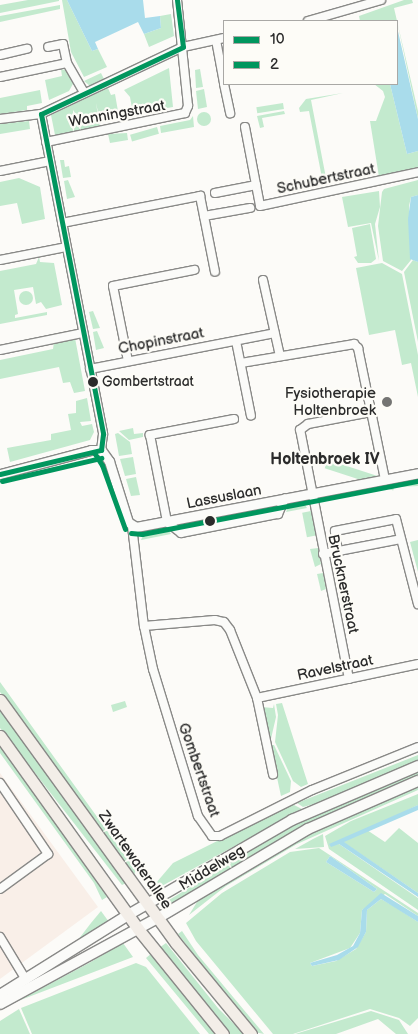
<!DOCTYPE html>
<style>
body{margin:0}
#map{position:relative;width:418px;height:1034px;overflow:hidden;background:#fcfbf8;font-family:"Balsamiq Sans",sans-serif}
div>[style]{position:absolute}
[style*='--x']{left:calc(var(--x)*1px);top:calc(var(--y)*1px);width:calc(var(--w)*1px);rotate:calc(var(--a)*1deg)}
.built>*{inset:0;background:#f9efe8}
.green>*{inset:0;background:#c3eace;transform-origin:0 0}
.round{border-radius:50%}
.water>*{inset:0;background:#a9dceb}
.roads{filter:drop-shadow(1px 0 #898987) drop-shadow(-1px 0 #898987) drop-shadow(0 1px #898987) drop-shadow(0 -1px #898987)}
.minor>*{height:8px;margin:-4px;padding:0 4px;transform-origin:4px;border-radius:4px;background:#fbfbf9}
.tertiary>*{height:9px;margin:-4.5px;padding:0 4.5px;transform-origin:4.5px;border-radius:4.5px;background:#fbfbf9}
.secondary>*{height:10px;margin:-5px;padding:0 5px;transform-origin:5px;border-radius:5px;background:#fbfbf9}
.primary>*{height:11px;margin:-5.5px;padding:0 5.5px;transform-origin:5.5px;border-radius:5.5px;background:#f3eee8}
.bus-1>*{height:5px;margin:-2.5px;padding:0 2.5px;transform-origin:2.5px;border-radius:2.5px;background:#00965e}
.bus-2>*{height:5px;margin:-2.5px;padding:0 2.5px;transform-origin:2.5px;border-radius:2.5px;background:#00965e}
.dots>*{width:14px;height:14px;translate:-50% -50%;box-sizing:border-box;border:2px solid #fdfcf7;border-radius:50%}
span{translate:-50% -50%;white-space:nowrap;text-align:center;line-height:1.15;-webkit-text-stroke:4.5px #fdfcf7;paint-order:stroke}
.bus-label{font-size:14px;color:#2b2b2b}
.left{translate:0 -50%;text-align:left}
.street-label{font-size:15px;color:#2b2b2b}
.poi-label{font-size:15px;color:#2b2b2b}
.right{translate:-100% -50%;text-align:right}
.neighbourhood-label{font-size:16px;color:#2b2b2b;font-weight:700}
.legend{position:absolute;left:223px;top:20px;width:175px;height:65px;box-sizing:border-box;background:#fdfcf7;border:1px solid #a9a8a5;margin:0;padding:6px 9px;list-style:none;font-size:15px;color:#2b2b2b}
.legend li{display:flex;align-items:center;gap:10px;height:25px}
.legend b{width:25px;border:1px solid #a9a8a5}
</style>
<div id="map">
<div class="built">
<i style="clip-path:polygon(0 773px,98px 907px,0 979px)"></i>
</div>
<div class="green">
<i style="clip-path:polygon(28px 0,59px 0,59px 1px,0 13px,0 5px)"></i>
<i style="clip-path:polygon(62px 0,67px 0,92px 51px,98px 49px,107px 67px,84px 77px,71px 52px)"></i>
<i style="clip-path:polygon(404px 0,412px 0,413px 3px,394px 8px,418px 111px,418px 119px,397px 21px,360px 21px,359px 16px)"></i>
<i style="clip-path:polygon(60px 5px,60px 9px,0 22px,0 16px)"></i>
<i style="clip-path:polygon(171px 14px,174px 36px,149px 47px,144px 34px,161px 28px,160px 16px)"></i>
<i style="clip-path:polygon(169px 68px,173px 107px,133px 114px,130px 97px,124px 90px)"></i>
<i style="clip-path:polygon(61px 69px,68px 71px,74px 82px,69px 91px,49px 100px,45px 80px,62px 76px)"></i>
<i style="clip-path:polygon(200px 69px,203px 87px,196px 88px,195px 70px)"></i>
<i style="clip-path:polygon(101px 73px,104px 79px,90px 86px,84px 81px)"></i>
<i style="clip-path:polygon(374px 84px,390px 84px,407px 154px,418px 151px,418px 167px,379px 177px,370px 121px,376px 121px,385px 97px,383px 91px)"></i>
<i style="clip-path:polygon(108px 88px,111px 95px,115px 94px,119px 117px,100px 121px,96px 103px,100px 128px,55px 135px,51px 115px)"></i>
<i style="clip-path:polygon(204px 89px,207px 107px,198px 109px,196px 91px)"></i>
<i style="clip-path:polygon(40px 90px,42px 103px,27px 106px,27px 110px,0 114px,0 98px)"></i>
<i style="clip-path:polygon(343px 93px,311px 100px,326px 178px,322px 178px,309px 111px,300px 112px,299px 108px,306px 99px)"></i>
<i style="left:283px;top:103px;width:6px;height:27px;rotate:81deg"></i>
<i style="clip-path:polygon(284px 111px,285px 114px,262px 118px,264px 127px,260px 128px,257px 116px)"></i>
<i class="round" style="left:197px;top:112px;width:14px;height:14px"></i>
<i style="clip-path:polygon(193px 116px,194px 127px,161px 133px,160px 126px,190px 120px)"></i>
<i style="clip-path:polygon(29px 121px,30px 129px,0 134px,0 124px)"></i>
<i style="left:157px;top:127px;width:7px;height:28px;rotate:74deg"></i>
<i style="clip-path:polygon(127px 133px,128px 140px,110px 143px,108px 134px)"></i>
<i style="clip-path:polygon(60px 160px,64px 160px,65px 167px,69px 166px,71px 177px,63px 178px)"></i>
<i style="clip-path:polygon(19px 178px,40px 187px,45px 219px,22px 224px,17px 203px,0 206px,0 182px)"></i>
<i style="clip-path:polygon(68px 180px,75px 197px,67px 199px,64px 181px)"></i>
<i style="clip-path:polygon(418px 180px,418px 195px,411px 197px,409px 206px,411px 260px,402px 271px,383px 261px,378px 226px,382px 192px,384px 189px)"></i>
<i style="clip-path:polygon(379px 191px,380px 207px,375px 224px,379px 261px,371px 223px,348px 227px,342px 197px)"></i>
<i style="clip-path:polygon(370px 224px,376px 259px,371px 263px,358px 263px,354px 257px,357px 256px,352px 228px)"></i>
<i style="clip-path:polygon(39px 257px,40px 262px,54px 263px,62px 305px,46px 309px,41px 302px,36px 304px,33px 287px,14px 290px,18px 314px,15px 315px,15px 318px,47px 312px,47px 315px,0 324px,0 271px,36px 264px)"></i>
<i style="clip-path:polygon(413px 260px,418px 262px,418px 342px,404px 272px)"></i>
<i style="clip-path:polygon(382px 263px,402px 274px,418px 355px,418px 397px,411px 363px,402px 365px,395px 330px,369px 335px,356px 268px)"></i>
<i class="round" style="left:19px;top:291px;width:14px;height:14px"></i>
<i style="clip-path:polygon(93px 311px,100px 328px,93px 329px,89px 312px)"></i>
<i style="clip-path:polygon(97px 331px,104px 348px,96px 350px,93px 332px)"></i>
<i style="clip-path:polygon(75px 338px,85px 391px,74px 393px,70px 382px,63px 383px,59px 367px,0 379px,0 360px,53px 349px,54px 342px)"></i>
<i style="clip-path:polygon(87px 398px,91px 421px,80px 422px,82px 426px,92px 424px,94px 432px,90px 440px,10px 462px,7px 448px,51px 440px,51px 434px,71px 430px,68px 414px,76px 413px,76px 401px)"></i>
<i style="clip-path:polygon(133px 428px,134px 434px,143px 433px,143px 437px,129px 440px,119px 431px)"></i>
<i style="clip-path:polygon(118px 433px,130px 442px,132px 454px,119px 456px,115px 434px)"></i>
<i style="clip-path:polygon(133px 457px,136px 474px,125px 476px,120px 459px)"></i>
<i style="clip-path:polygon(136px 477px,140px 495px,131px 496px,126px 479px)"></i>
<i style="clip-path:polygon(418px 478px,418px 486px,399px 487px,398px 482px)"></i>
<i style="left:396px;top:482px;width:9px;height:72px;rotate:108deg"></i>
<i style="clip-path:polygon(302px 500px,307px 508px,286px 512px,290px 503px)"></i>
<i style="clip-path:polygon(275px 506px,276px 510px,203px 524px,225px 515px)"></i>
<i style="left:311px;top:511px;width:25px;height:9px;rotate:79deg"></i>
<i style="clip-path:polygon(166px 527px,171px 534px,141px 540px,145px 531px)"></i>
<i style="clip-path:polygon(418px 540px,418px 572px,410px 542px)"></i>
<i style="clip-path:polygon(318px 548px,321px 564px,315px 567px,310px 549px)"></i>
<i style="clip-path:polygon(323px 573px,326px 589px,321px 591px,317px 574px)"></i>
<i style="clip-path:polygon(0 682px,126px 857px,140px 873px,135px 872px,134px 877px,0 692px)"></i>
<i style="clip-path:polygon(125px 701px,127px 707px,113px 712px,111px 705px)"></i>
<i style="clip-path:polygon(282px 703px,308px 784px,301px 787px,293px 781px,275px 742px,278px 715px,276px 704px)"></i>
<i style="clip-path:polygon(274px 704px,276px 717px,270px 743px,261px 707px,273px 708px)"></i>
<i style="clip-path:polygon(0 707px,126px 883px,122px 885px,0 728px)"></i>
<i style="clip-path:polygon(0 743px,107px 897px,102px 900px,94px 883px,0 753px)"></i>
<i style="clip-path:polygon(270px 745px,274px 745px,291px 781px,290px 792px,281px 796px)"></i>
<i style="clip-path:polygon(418px 755px,418px 761px,314px 804px,303px 807px,297px 803px)"></i>
<i style="clip-path:polygon(418px 770px,418px 777px,315px 821px,172px 904px,169px 900px,291px 826px)"></i>
<i style="clip-path:polygon(418px 786px,418px 790px,297px 844px,226px 886px,189px 915px,197px 902px,220px 885px,320px 828px)"></i>
<i style="clip-path:polygon(418px 794px,418px 805px,339px 844px,418px 898px,418px 910px,329px 849px,325px 836px,351px 821px)"></i>
<i style="clip-path:polygon(292px 804px,302px 809px,160px 887px,156px 883px,173px 863px)"></i>
<i style="clip-path:polygon(399px 828px,418px 843px,418px 893px,343px 842px,367px 830px,385px 842px)"></i>
<i style="clip-path:polygon(323px 834px,324px 847px,295px 849px,313px 839px)"></i>
<i style="clip-path:polygon(evenodd,319px 848px,418px 913px,418px 916px,385px 894px,362px 910px,360px 933px,350px 948px,310px 963px,312px 966px,336px 961px,356px 949px,366px 932px,367px 910px,381px 899px,395px 907px,418px 922px,418px 1018px,410px 1026px,399px 1018px,370px 1009px,293px 1034px,273px 1034px,196px 941px,186px 923px,222px 893px,290px 852px,319px 848px,330px 856px,377px 889px,374px 892px,326px 862px,330px 856px)"></i>
<i style="clip-path:polygon(101px 911px,109px 922px,71px 949px,91px 923px)"></i>
<i style="clip-path:polygon(182px 931px,198px 955px,264px 1034px,254px 1032px,178px 934px)"></i>
<i style="clip-path:polygon(123px 943px,133px 957px,18px 1001px,89px 963px)"></i>
<i style="clip-path:polygon(166px 943px,218px 1008px,244px 1034px,228px 1034px,159px 948px)"></i>
<i style="clip-path:polygon(152px 953px,173px 981px,216px 1034px,209px 1034px,146px 958px)"></i>
<i style="clip-path:polygon(136px 963px,146px 967px,200px 1034px,32px 1034px,21px 1008px)"></i>
<i style="clip-path:polygon(19px 1009px,30px 1034px,0 1034px,0 1021px)"></i>
<i style="clip-path:polygon(371px 1011px,399px 1020px,408px 1034px,396px 1034px,378px 1019px,336px 1034px,295px 1034px)"></i>
</div>
<div class="water">
<i style="clip-path:polygon(67px 0,143px 0,145px 18px,160px 16px,161px 28px,144px 34px,138px 22px,95px 42px,98px 49px,92px 51px)"></i>
<i style="clip-path:polygon(397px 27px,418px 119px,418px 151px,407px 154px,390px 84px,397px 84px)"></i>
<i style="clip-path:polygon(418px 195px,418px 262px,410px 259px,408px 219px,411px 197px)"></i>
<i style="clip-path:polygon(418px 805px,418px 810px,344px 842px,418px 893px,418px 897px,339px 844px,331px 847px,329px 844px)"></i>
<i style="clip-path:polygon(330px 856px,377px 889px,374px 892px,326px 862px)"></i>
<i style="clip-path:polygon(381px 893px,418px 916px,418px 922px,381px 899px,367px 910px,366px 932px,358px 947px,339px 960px,312px 966px,310px 963px,337px 955px,353px 946px,360px 933px,362px 910px)"></i>
</div>
<div class="roads">
<div class="minor">
<i style="--x:308;--y:21;--w:76;--a:-16"></i>
<i style="--x:216;--y:40;--w:44;--a:79.5"></i>
<i style="--x:0;--y:55;--w:28;--a:-13"></i>
<i style="--x:67;--y:63;--w:34;--a:60"></i>
<i style="--x:0;--y:77;--w:68;--a:-11.8"></i>
<i style="--x:67;--y:63;--w:19;--a:-102"></i>
<i style="--x:63;--y:44;--w:15;--a:169"></i>
<i style="--x:224;--y:84;--w:30;--a:78"></i>
<i style="--x:41;--y:114;--w:326;--a:79"></i>
<i style="--x:103;--y:434;--w:16;--a:97"></i>
<i style="--x:0;--y:119;--w:41;--a:-7"></i>
<i style="--x:41;--y:114;--w:157;--a:-25.3"></i>
<i style="--x:183;--y:47;--w:42;--a:-12.4"></i>
<i style="--x:245;--y:127;--w:80;--a:79.2"></i>
<i style="--x:260;--y:206;--w:162;--a:-12.1"></i>
<i style="--x:46;--y:142;--w:142;--a:-11.8"></i>
<i style="--x:185;--y:113;--w:8;--a:-67"></i>
<i style="--x:188;--y:106;--w:107;--a:-95.9"></i>
<i style="--x:0;--y:171;--w:51;--a:-11.3"></i>
<i style="--x:215;--y:193;--w:42;--a:-11"></i>
<i style="--x:204;--y:216;--w:47;--a:-9.9"></i>
<i style="--x:62;--y:223;--w:141;--a:-11.1"></i>
<i style="--x:200;--y:196;--w:77;--a:78.8"></i>
<i style="--x:0;--y:260;--w:67;--a:-11.1"></i>
<i style="--x:263;--y:280;--w:78;--a:77.4"></i>
<i style="--x:236;--y:341;--w:76;--a:78.7"></i>
<i style="--x:0;--y:350;--w:85;--a:-11.6"></i>
<i style="--x:128;--y:361;--w:76;--a:-101.3"></i>
<i style="--x:113;--y:286;--w:83;--a:-11.2"></i>
<i style="--x:241;--y:363;--w:115;--a:-9.5"></i>
<i style="--x:354;--y:344;--w:6;--a:45"></i>
<i style="--x:358;--y:348;--w:135;--a:78.4"></i>
<i style="--x:90;--y:369;--w:188;--a:-11"></i>
<i style="--x:234;--y:419;--w:86;--a:169.2"></i>
<i style="--x:150;--y:435;--w:89;--a:78.9"></i>
<i style="--x:167;--y:522;--w:18;--a:38"></i>
<i style="--x:181;--y:533;--w:99;--a:-11.1"></i>
<i style="--x:278;--y:514;--w:17;--a:-66"></i>
<i style="--x:132;--y:526;--w:101;--a:83.2"></i>
<i style="--x:144;--y:626;--w:44;--a:78.2"></i>
<i style="--x:153;--y:669;--w:154;--a:73"></i>
<i style="--x:198;--y:816;--w:24;--a:55"></i>
<i style="--x:212;--y:836;--w:8;--a:0"></i>
<i style="--x:220;--y:836;--w:103;--a:-26.6"></i>
<i style="--x:312;--y:790;--w:114;--a:-22.1"></i>
<i style="--x:338;--y:551;--w:20;--a:-99"></i>
<i style="--x:335;--y:531;--w:62;--a:-11.1"></i>
<i style="--x:396;--y:519;--w:88;--a:75.5"></i>
<i style="--x:323;--y:554;--w:79;--a:-10.9"></i>
<i style="--x:144;--y:626;--w:71;--a:-4.8"></i>
<i style="--x:215;--y:620;--w:9;--a:13"></i>
<i style="--x:224;--y:622;--w:10;--a:53"></i>
<i style="--x:230;--y:630;--w:73;--a:68.3"></i>
<i style="--x:257;--y:698;--w:78;--a:78.1"></i>
<i style="--x:349;--y:679;--w:254;--a:-101.1"></i>
<i style="--x:300;--y:430;--w:10;--a:-37"></i>
<i style="--x:308;--y:424;--w:64;--a:-10.8"></i>
<i style="--x:257;--y:698;--w:165;--a:-11.9"></i>
<i style="--x:0;--y:783;--w:86;--a:55.9"></i>
<i style="--x:48;--y:854;--w:59;--a:143.9"></i>
<i style="--x:0;--y:937;--w:50;--a:58.8"></i>
</div>
<div class="tertiary">
<i style="--x:0;--y:474;--w:94;--a:-14.8"></i>
<i style="--x:91;--y:450;--w:10;--a:0"></i>
<i style="--x:101;--y:450;--w:14;--a:54"></i>
<i style="--x:109;--y:461;--w:64;--a:72.7"></i>
<i style="--x:128;--y:522;--w:9;--a:32"></i>
<i style="--x:136;--y:527;--w:287;--a:-10.8"></i>
</div>
<div class="secondary">
<i style="--x:0;--y:995;--w:151;--a:-32"></i>
<i style="--x:128;--y:915;--w:190;--a:-30.1"></i>
<i style="--x:292;--y:820;--w:137;--a:-23.2"></i>
<i style="--x:0;--y:1004;--w:180;--a:-28.6"></i>
<i style="--x:158;--y:918;--w:174;--a:-30.7"></i>
<i style="--x:308;--y:829;--w:120;--a:-23.6"></i>
</div>
<div class="primary">
<i style="--x:0;--y:700;--w:300;--a:54.1"></i>
<i style="--x:176;--y:943;--w:118;--a:50.5"></i>
<i style="--x:0;--y:736;--w:237;--a:54.4"></i>
<i style="--x:138;--y:929;--w:135;--a:51"></i>
</div>
</div>
<div class="bus-1">
<i style="--x:177;--y:0;--w:47;--a:82.7"></i>
<i style="--x:41;--y:114;--w:326;--a:79"></i>
<i style="--x:103;--y:434;--w:16;--a:97"></i>
<i style="--x:41;--y:114;--w:157;--a:-25.3"></i>
<i style="--x:0;--y:474;--w:104;--a:-13.4"></i>
</div>
<div class="bus-2">
<i style="--x:95;--y:454;--w:13;--a:58"></i>
<i style="--x:102;--y:465;--w:68;--a:70.2"></i>
<i style="--x:2;--y:481;--w:102;--a:-13.1"></i>
<i style="--x:131;--y:533;--w:11;--a:5"></i>
<i style="--x:142;--y:534;--w:281;--a:-10.9"></i>
</div>
<div class="dots">
<i style="left:93px;top:382px;background:#2b2b2b"></i>
<i style="left:387px;top:402px;background:#747473"></i>
<i style="left:210px;top:521px;background:#2b2b2b"></i>
</div>
<div class="bus-label">
<span class="left" style="left:102px;top:382px">Gombertstraat</span>
</div>
<div class="street-label">
<span style="left:117px;top:114px;rotate:-10deg">Wanningstraat</span>
<span style="left:326px;top:179px;rotate:-12deg">Schubertstraat</span>
<span style="left:161px;top:341px;rotate:-11deg">Chopinstraat</span>
<span style="left:224px;top:497px;rotate:-11deg">Lassuslaan</span>
<span style="left:343px;top:584px;rotate:78deg">Brucknerstraat</span>
<span style="left:335px;top:668px;rotate:-12deg">Ravelstraat</span>
<span style="left:199px;top:770px;rotate:71deg">Gombertstraat</span>
<span style="left:135px;top:860px;rotate:55deg">Zwartewaterallee</span>
<span style="left:212px;top:868px;rotate:-31deg">Middelweg</span>
</div>
<div class="poi-label">
<span class="right" style="left:376px;top:402px">Fysiotherapie<br>Holtenbroek</span>
</div>
<div class="neighbourhood-label">
<span style="left:325px;top:460px">Holtenbroek IV</span>
</div>
<ul class="legend">
<li><b style="height:6px;background:#00965e"></b>10</li>
<li><b style="height:6px;background:#00965e"></b>2</li>
</ul>
</div>
